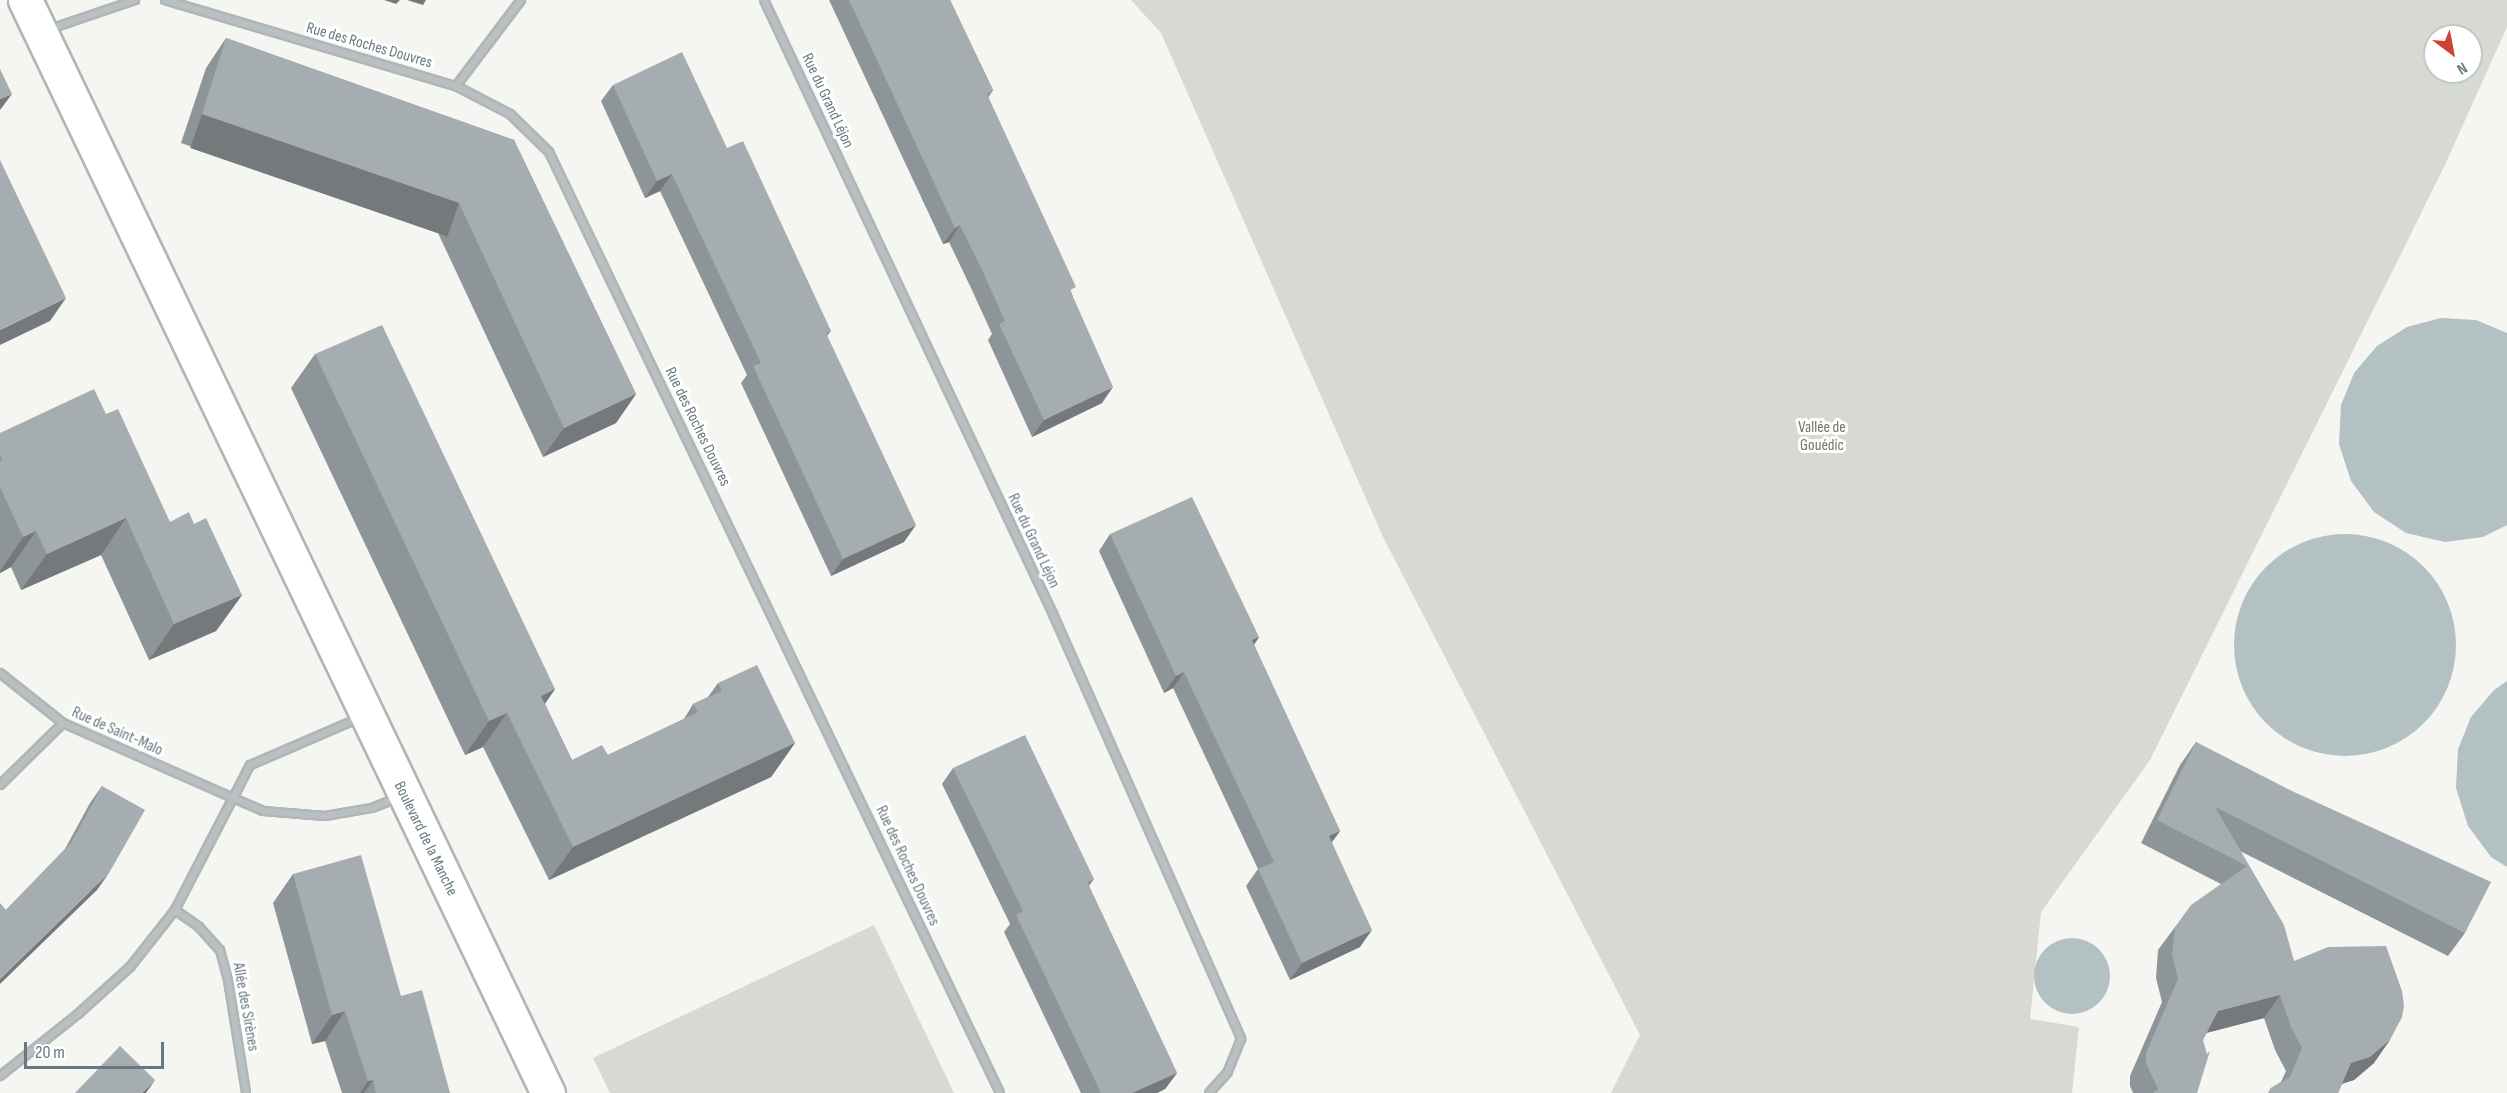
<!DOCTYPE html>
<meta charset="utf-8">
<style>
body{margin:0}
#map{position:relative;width:2507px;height:1093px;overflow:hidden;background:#f5f5f2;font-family:"Sofia Sans Condensed",sans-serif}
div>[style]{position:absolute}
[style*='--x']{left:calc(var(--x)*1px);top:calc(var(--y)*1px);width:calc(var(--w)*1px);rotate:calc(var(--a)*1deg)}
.green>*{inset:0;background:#d6dad2}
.water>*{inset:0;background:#b3c1c3}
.round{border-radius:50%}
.roads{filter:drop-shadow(2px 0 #afb6b8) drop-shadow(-2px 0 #afb6b8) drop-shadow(0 2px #afb6b8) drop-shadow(0 -2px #afb6b8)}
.street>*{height:6px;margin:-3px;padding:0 3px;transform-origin:3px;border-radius:3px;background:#bac0c2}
.secondary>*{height:33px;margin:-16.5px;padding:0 16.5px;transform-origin:16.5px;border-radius:16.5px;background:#fff}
.wall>*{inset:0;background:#8e9598}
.shaded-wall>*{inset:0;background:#74797c;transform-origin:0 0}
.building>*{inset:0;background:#a5adb1}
span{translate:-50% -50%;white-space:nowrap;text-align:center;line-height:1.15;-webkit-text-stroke:6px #fff;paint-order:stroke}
.street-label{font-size:16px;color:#677980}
.park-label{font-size:16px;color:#6c7865}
.north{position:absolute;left:2423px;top:24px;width:60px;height:60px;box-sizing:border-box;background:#fff;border:2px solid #c2c9cc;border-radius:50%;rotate:148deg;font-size:16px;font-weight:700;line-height:24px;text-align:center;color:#677980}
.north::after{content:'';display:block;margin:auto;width:21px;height:27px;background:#d04137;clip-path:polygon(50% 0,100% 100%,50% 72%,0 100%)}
.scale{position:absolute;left:24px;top:1042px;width:140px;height:27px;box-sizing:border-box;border:3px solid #677980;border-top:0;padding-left:8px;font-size:18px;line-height:21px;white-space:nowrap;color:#677980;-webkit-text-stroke:4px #fff;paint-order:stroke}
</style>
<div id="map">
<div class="green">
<i style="clip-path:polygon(evenodd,1131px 0,2507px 0,2507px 27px,2444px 167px,2150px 760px,2041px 912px,2030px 1019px,2079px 1027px,2072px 1093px,1611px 1093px,1640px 1035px,1383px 537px,1161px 33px,1131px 0,2435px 36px,2471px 36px,2471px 72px,2435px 72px,2435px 36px)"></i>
<i style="clip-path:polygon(874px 925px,954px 1093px,610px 1093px,593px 1058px)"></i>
</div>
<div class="water">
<i style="clip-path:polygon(2441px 318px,2476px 320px,2507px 333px,2507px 525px,2483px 537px,2445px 542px,2406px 533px,2374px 512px,2351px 481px,2339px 444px,2341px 405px,2354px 373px,2377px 346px,2407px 327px)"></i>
<i class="round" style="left:2234px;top:534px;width:222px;height:222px"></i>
<i style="clip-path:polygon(2507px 681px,2507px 867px,2491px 857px,2468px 826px,2456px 788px,2458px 749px,2471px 717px,2494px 690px)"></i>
<i class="round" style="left:2034px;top:938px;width:76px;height:76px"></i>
</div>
<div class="roads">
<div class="street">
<i style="--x:165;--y:0;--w:303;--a:16.5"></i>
<i style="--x:456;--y:86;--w:61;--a:27.4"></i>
<i style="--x:510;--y:114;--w:54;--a:44.3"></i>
<i style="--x:549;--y:152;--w:1043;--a:64.39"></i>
<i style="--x:764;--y:0;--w:679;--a:64.79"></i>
<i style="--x:1053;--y:614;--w:465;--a:66.1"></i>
<i style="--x:1241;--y:1039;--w:35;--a:112"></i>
<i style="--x:1228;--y:1072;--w:28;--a:132"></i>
<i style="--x:50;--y:29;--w:90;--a:-18.8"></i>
<i style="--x:456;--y:86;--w:108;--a:-52.9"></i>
<i style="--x:0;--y:673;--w:80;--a:38.4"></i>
<i style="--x:63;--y:723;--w:186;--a:23.8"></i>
<i style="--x:233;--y:798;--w:126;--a:117.4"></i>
<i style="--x:175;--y:910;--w:73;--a:128.3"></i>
<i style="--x:130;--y:967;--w:70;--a:137.9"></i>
<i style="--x:78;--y:1014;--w:100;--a:141.5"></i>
<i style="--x:357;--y:719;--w:116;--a:156.7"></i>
<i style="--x:250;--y:765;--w:37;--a:117"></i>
<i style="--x:233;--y:798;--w:33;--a:23"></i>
<i style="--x:263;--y:811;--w:62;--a:4.6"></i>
<i style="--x:325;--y:816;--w:48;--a:-9.7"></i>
<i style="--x:372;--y:808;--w:27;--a:-22"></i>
<i style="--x:0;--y:785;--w:88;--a:-44.5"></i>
<i style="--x:175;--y:910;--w:29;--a:35"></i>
<i style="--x:199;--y:927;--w:31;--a:48"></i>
<i style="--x:220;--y:950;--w:31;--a:75"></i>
<i style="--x:228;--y:980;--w:114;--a:80.9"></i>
</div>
<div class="secondary">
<i style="--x:25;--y:0;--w:1212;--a:64.43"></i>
</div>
</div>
<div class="wall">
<i style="clip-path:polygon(829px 0,950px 0,993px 90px,988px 98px,1072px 294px,1102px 403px,1032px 437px,988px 340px,992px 334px,971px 288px,949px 242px,943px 244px)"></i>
<i style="clip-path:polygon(226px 38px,514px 140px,636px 394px,616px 423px,543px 457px,438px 233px,181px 143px,206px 68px)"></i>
<i style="clip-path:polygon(613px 85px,727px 148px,831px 331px,827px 336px,904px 542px,831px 576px,741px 383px,747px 375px,660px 191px,645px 198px,601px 101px)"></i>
<i style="clip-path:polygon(315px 354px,555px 689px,545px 704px,572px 760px,608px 755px,684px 719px,693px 704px,708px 697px,718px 683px,795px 743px,771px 777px,549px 880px,483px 747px,465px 755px,291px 388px)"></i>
<i style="clip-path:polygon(106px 414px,170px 522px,194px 524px,242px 595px,216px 631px,149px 660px,101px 555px,21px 590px,11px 567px,0 573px,0 433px)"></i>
<i style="clip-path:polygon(1110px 534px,1259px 637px,1254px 645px,1340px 831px,1332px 842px,1360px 947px,1290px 980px,1246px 886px,1258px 869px,1173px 688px,1164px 693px,1099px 551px)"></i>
<i style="clip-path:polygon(2196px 742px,2465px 933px,2448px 956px,2240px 851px,2294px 961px,2374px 1063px,2354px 1080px,2342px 1084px,2338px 1093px,2268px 1093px,2271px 1088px,2281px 1082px,2286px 1071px,2275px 1050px,2264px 1018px,2206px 1033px,2203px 1040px,2197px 1093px,2133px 1093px,2130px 1086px,2130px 1076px,2162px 1002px,2156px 978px,2158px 950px,2175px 927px,2221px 884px,2141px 843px,2180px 765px)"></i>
<i style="clip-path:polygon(953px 768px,1094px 879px,1089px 886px,1177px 1073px,1165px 1089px,1157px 1093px,1081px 1093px,1004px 932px,1010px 924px,942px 784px)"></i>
<i style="clip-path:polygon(102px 786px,97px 890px,6px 910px,65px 849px,90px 803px)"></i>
<i style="clip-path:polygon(293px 874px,401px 996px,450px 1093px,342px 1093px,325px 1041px,312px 1044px,273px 903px)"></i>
</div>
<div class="shaded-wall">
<i style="clip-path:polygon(384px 0,400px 0,396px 4px)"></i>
<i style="clip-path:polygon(407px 0,426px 0,423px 5px)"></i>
<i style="clip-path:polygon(12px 94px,0 110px,0 99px)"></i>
<i style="left:202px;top:114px;width:272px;height:36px;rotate:19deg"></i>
<i style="clip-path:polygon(672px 174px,660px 191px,645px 198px,657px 181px)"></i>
<i style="clip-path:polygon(960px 225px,949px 242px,943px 244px,955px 228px)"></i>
<i style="clip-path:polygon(66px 298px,50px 321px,0 345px,0 330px)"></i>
<i style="clip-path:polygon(1113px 387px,1102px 403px,1032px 437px,1044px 420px)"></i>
<i style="clip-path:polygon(636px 394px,616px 423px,543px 457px,564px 428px)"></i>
<i style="clip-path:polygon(126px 518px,101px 555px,21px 590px,47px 554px)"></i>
<i style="clip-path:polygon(916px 525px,904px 542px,831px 576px,843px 559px)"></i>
<i style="clip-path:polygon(36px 531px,11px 567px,0 573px,0 571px,23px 537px)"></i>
<i style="clip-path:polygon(242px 595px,216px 631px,149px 660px,174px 624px)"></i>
<i style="clip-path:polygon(1259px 637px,1248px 653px,1252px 640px)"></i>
<i style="clip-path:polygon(1184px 672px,1173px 688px,1164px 693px,1176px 676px)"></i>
<i style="clip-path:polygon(555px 689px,531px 723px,541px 696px)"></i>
<i style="clip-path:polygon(507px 713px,483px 747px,465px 755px,489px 721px)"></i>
<i style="clip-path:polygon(795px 743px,771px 777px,549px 880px,573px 847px)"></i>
<i style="clip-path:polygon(1340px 831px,1328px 847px,1329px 836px)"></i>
<i style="clip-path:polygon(109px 873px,97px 890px,0 984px,0 979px)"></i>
<i style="clip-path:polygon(1372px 930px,1360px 947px,1290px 980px,1302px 963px)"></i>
<i style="clip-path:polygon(2280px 995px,2264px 1018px,2202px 1034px,2218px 1011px)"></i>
<i style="clip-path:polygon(345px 1011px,325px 1041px,312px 1044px,332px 1015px)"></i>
<i style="clip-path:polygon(2390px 1040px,2374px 1063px,2354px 1080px,2334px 1086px,2351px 1063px)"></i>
<i style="clip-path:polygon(1177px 1073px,1165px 1089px,1157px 1093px,1132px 1093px)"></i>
<i style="clip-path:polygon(155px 1080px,146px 1093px,142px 1093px)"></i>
<i style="clip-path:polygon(373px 1080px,364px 1093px,360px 1093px,368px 1081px)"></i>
</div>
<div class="building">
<i style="clip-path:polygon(849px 0,950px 0,993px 90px,987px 94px,1076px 287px,1070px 290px,1113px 387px,1044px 420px,999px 324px,1005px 321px,983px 272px,960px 225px,955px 228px)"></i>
<i style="clip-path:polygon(226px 38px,514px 140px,636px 394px,564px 428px,459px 203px,202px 114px)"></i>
<i style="clip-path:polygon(682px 52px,727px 148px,743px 141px,831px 331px,826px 333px,916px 525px,843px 559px,753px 366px,761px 363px,672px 174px,657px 181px,613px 85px)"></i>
<i style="clip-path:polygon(0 69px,12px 94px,0 99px)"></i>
<i style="clip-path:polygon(0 160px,66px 298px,0 330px)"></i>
<i style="clip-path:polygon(382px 325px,555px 689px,541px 696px,572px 760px,602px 745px,608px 755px,698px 712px,693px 704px,722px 691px,718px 683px,757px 665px,795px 743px,573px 847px,507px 713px,489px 721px,315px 354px)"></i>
<i style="clip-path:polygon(94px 389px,106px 414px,118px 409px,170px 522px,189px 512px,194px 524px,206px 518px,242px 595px,174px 624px,126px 518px,47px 554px,36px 531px,23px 537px,0 487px,0 461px,2px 460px,0 455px,0 433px)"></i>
<i style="clip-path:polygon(1192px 497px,1259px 637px,1252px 640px,1340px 831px,1329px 836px,1372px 930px,1302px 963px,1258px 869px,1274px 862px,1184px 672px,1176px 676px,1110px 534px)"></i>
<i style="clip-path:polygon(1025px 735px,1094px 879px,1087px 882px,1177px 1073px,1132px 1093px,1101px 1093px,1016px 915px,1023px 911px,953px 768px)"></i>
<i style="clip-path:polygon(2196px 742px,2292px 791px,2491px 882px,2465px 933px,2215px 807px,2284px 925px,2294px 961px,2328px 947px,2386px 946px,2402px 991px,2404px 1006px,2402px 1017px,2390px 1040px,2370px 1057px,2351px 1063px,2338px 1093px,2269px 1093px,2271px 1088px,2290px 1077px,2302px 1048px,2291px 1027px,2280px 995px,2218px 1011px,2203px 1040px,2207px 1054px,2210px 1051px,2197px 1093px,2153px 1093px,2158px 1089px,2146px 1063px,2146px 1053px,2178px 979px,2172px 955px,2175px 927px,2191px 905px,2247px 866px,2157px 820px)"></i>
<i style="clip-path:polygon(102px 786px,145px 810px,109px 873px,0 979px,0 903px,6px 910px,71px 843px)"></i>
<i style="clip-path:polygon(361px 855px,401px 996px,422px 990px,450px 1093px,376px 1093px,373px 1080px,368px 1081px,345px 1011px,332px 1015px,293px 874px)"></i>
<i style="clip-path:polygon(120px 1046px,155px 1080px,142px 1093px,75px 1093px)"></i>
</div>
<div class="street-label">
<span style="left:369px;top:46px;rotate:16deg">Rue des Roches Douvres</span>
<span style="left:827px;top:101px;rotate:65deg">Rue du Grand Léjon</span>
<span style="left:697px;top:427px;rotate:64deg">Rue des Roches Douvres</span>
<span style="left:1033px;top:541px;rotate:65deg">Rue du Grand Léjon</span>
<span style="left:117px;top:732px;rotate:24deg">Rue de Saint-Malo</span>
<span style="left:425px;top:839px;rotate:64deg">Boulevard de la Manche</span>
<span style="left:907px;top:866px;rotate:65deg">Rue des Roches Douvres</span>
<span style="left:245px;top:1007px;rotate:80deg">Allée des Sirènes</span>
</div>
<div class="park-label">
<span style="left:1822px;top:437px">Vallée de<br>Gouédic</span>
</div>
<div class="north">N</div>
<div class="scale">20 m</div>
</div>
